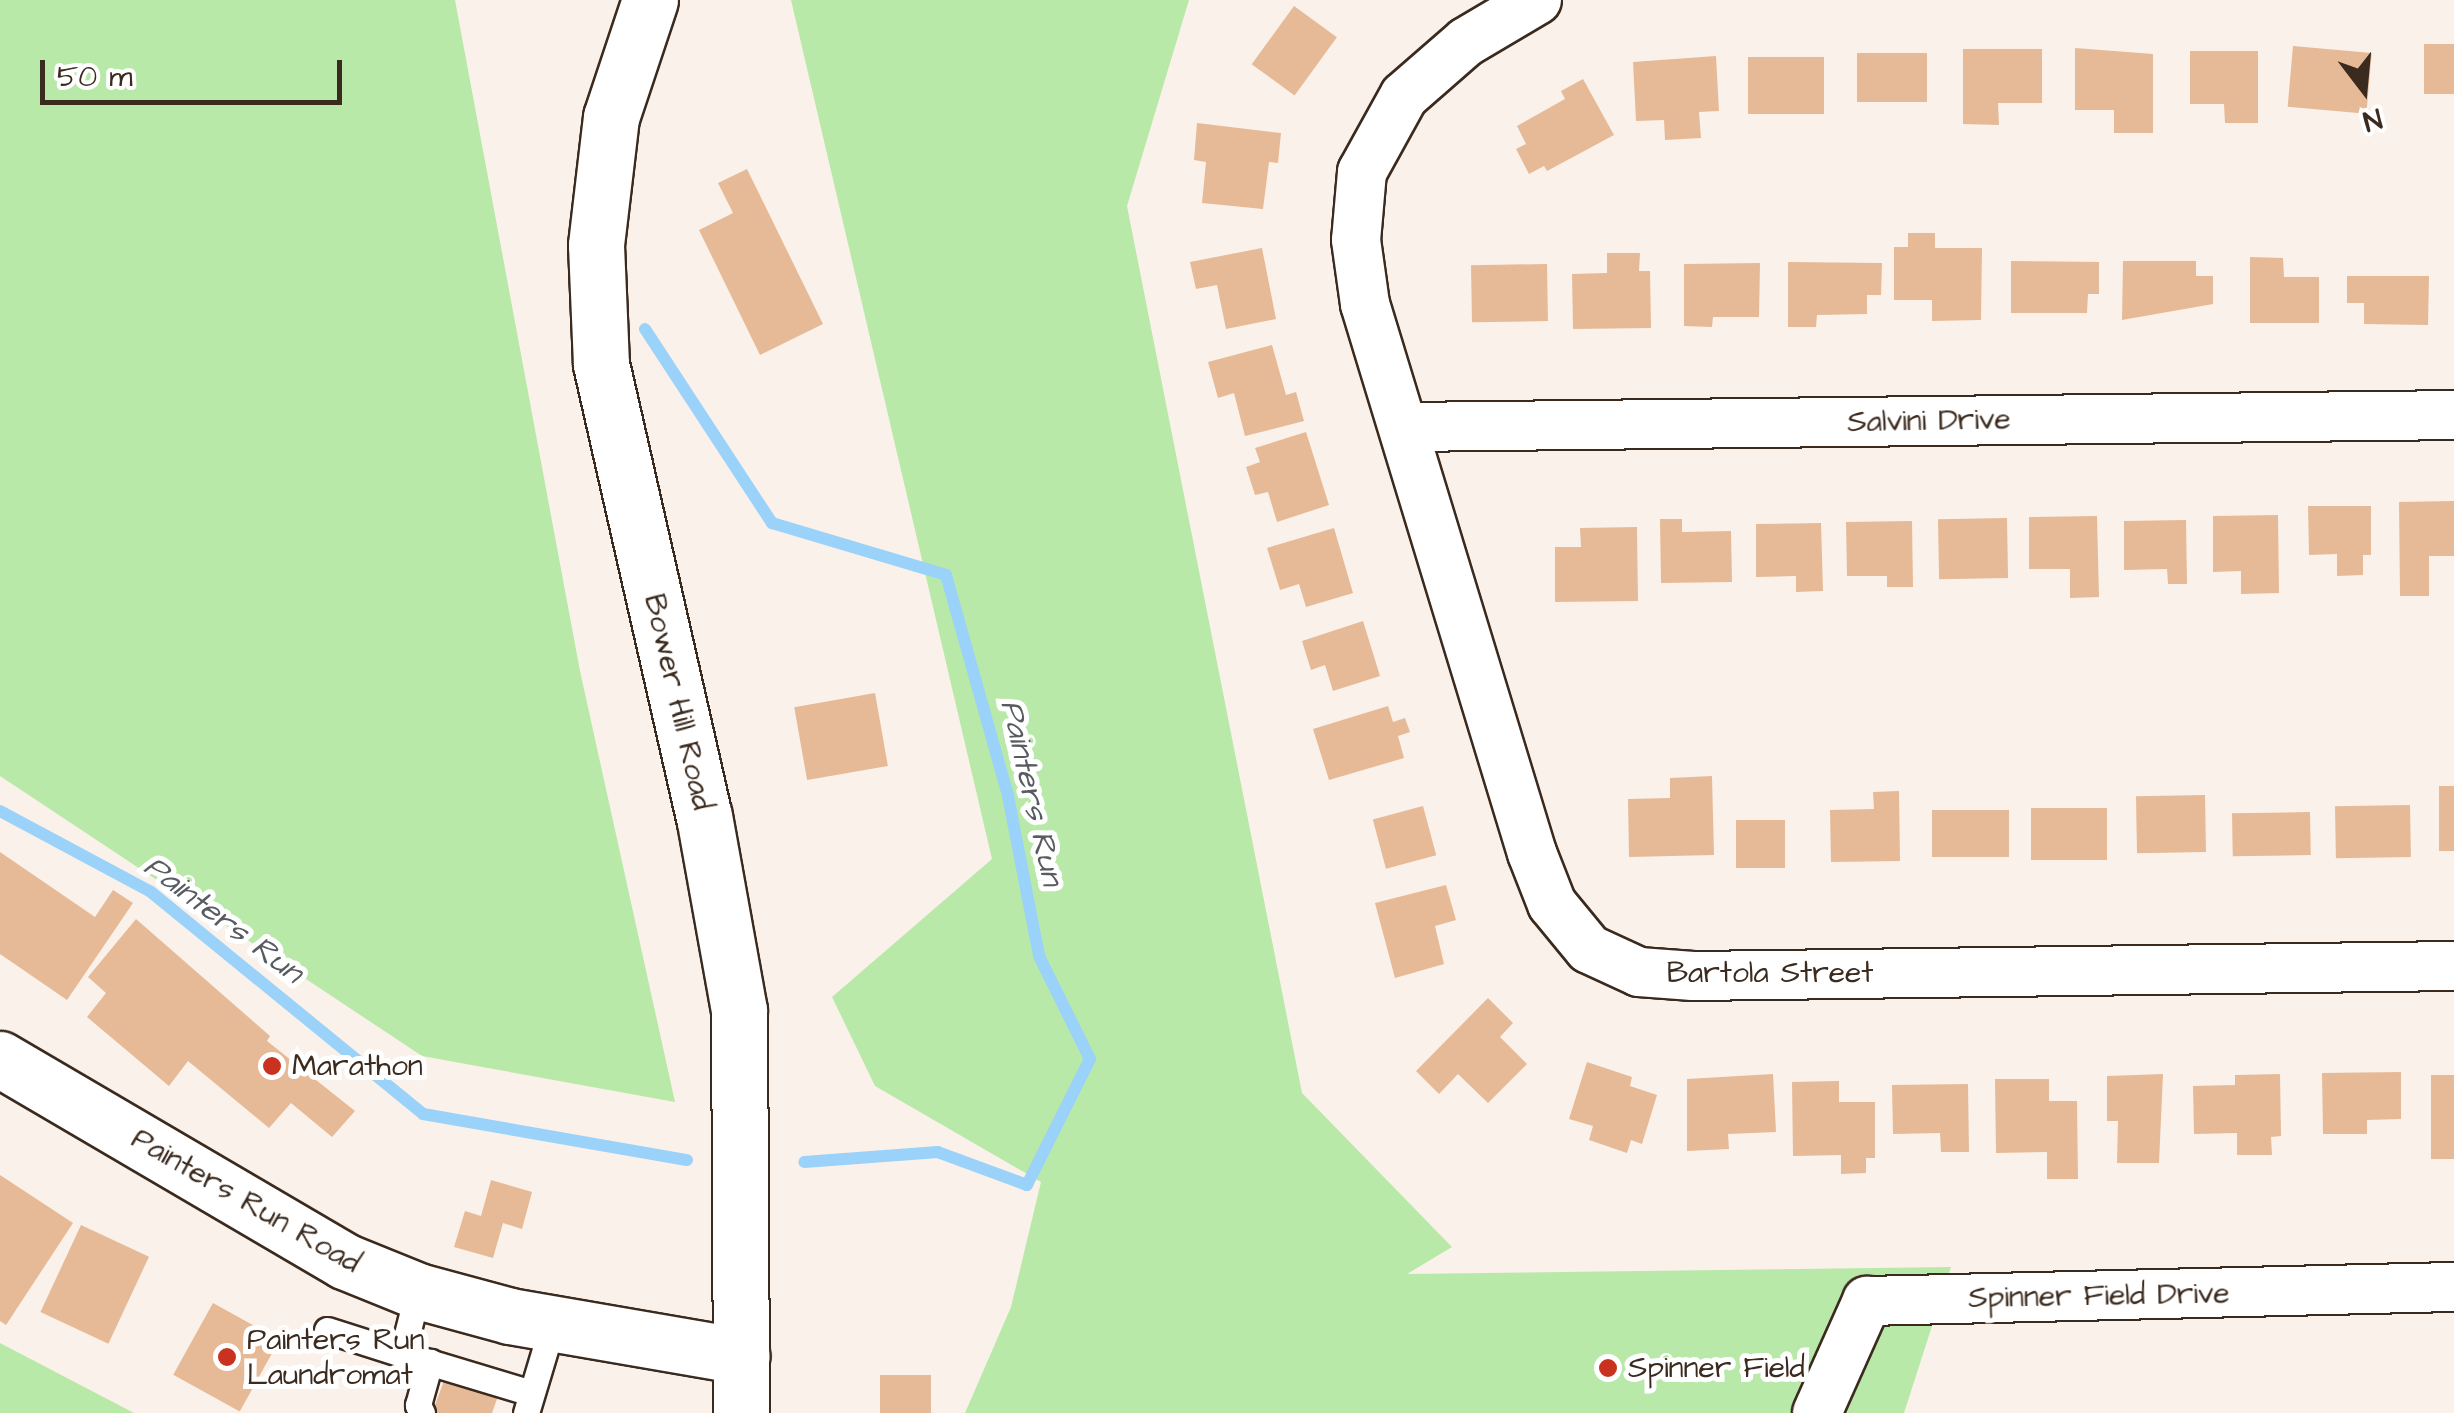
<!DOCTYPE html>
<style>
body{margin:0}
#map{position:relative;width:2454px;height:1413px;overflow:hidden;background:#faf1ea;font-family:"Architects Daughter",sans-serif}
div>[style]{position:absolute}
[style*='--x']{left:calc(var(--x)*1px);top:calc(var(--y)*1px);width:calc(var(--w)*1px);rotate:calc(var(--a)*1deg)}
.green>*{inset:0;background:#b9e9a8}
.stream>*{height:12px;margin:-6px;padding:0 6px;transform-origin:6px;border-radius:6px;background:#9ad2f9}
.building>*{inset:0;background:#e6ba96;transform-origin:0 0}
.roads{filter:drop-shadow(2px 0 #3b2a1e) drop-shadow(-2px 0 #3b2a1e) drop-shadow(0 2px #3b2a1e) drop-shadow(0 -2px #3b2a1e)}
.lane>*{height:25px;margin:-12.5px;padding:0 12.5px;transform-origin:12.5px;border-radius:12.5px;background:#fff}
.street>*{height:48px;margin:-24px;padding:0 24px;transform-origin:24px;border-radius:24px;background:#fff}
.secondary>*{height:55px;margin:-27.5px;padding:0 27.5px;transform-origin:27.5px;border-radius:27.5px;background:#fff}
.dots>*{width:28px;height:28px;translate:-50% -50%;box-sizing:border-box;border:5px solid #fff;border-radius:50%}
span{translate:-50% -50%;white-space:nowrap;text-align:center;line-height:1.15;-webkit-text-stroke:10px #fff;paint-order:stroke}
.street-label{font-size:30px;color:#3b2a1e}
.poi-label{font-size:30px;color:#3b2a1e}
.left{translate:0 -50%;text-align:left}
.water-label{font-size:32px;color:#585c60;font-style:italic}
.north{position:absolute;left:2314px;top:40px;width:100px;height:100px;-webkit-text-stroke:8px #fff;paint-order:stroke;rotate:164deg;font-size:28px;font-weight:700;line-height:40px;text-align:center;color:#3b2a1e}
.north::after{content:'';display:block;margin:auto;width:35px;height:45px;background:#3b2a1e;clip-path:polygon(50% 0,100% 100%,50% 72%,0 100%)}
.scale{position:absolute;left:40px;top:60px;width:302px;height:45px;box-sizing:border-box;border:5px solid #3b2a1e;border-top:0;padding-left:12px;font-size:30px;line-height:35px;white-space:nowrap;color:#3b2a1e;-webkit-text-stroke:8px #fff;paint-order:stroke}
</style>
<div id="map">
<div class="green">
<i style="clip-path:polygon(0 0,455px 0,580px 671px,675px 1102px,422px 1056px,0 776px)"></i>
<i style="clip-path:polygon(791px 0,1189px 0,1127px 206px,1302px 1093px,1452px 1247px,1407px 1274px,1951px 1267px,1904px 1413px,965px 1413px,1011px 1307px,1041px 1182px,875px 1086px,832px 997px,992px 859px)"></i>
<i style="clip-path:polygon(0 1343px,134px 1413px,0 1413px)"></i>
</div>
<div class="stream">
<i style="--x:645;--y:329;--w:232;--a:56.8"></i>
<i style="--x:772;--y:523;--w:182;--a:16.6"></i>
<i style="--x:946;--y:575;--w:230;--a:74.3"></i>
<i style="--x:1008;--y:796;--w:163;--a:79"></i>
<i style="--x:1039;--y:956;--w:115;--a:63.7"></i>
<i style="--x:1090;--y:1059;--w:141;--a:116.6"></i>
<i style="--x:1027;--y:1185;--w:95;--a:-159.7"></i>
<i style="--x:938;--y:1152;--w:134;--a:175.7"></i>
<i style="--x:0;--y:811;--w:171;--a:28.2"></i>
<i style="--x:151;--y:892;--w:351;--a:39.2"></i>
<i style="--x:423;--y:1114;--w:268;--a:9.9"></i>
</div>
<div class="building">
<i style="left:1294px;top:6px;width:53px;height:72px;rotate:36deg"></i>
<i style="left:2424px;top:44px;width:30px;height:50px"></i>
<i style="left:2293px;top:46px;width:79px;height:61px;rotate:5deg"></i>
<i style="clip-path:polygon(2075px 48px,2153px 54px,2153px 133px,2114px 133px,2114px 110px,2075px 110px)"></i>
<i style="clip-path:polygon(1963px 49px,2042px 49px,2042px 103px,1998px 103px,1999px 125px,1963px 124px)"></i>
<i style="clip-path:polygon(2190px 51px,2258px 51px,2258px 123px,2225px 123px,2224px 104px,2190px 104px)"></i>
<i style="left:1857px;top:53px;width:70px;height:49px"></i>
<i style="clip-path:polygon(1716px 56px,1719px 111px,1699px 112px,1701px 138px,1665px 140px,1664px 120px,1636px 121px,1633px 62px)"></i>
<i style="left:1748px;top:57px;width:76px;height:57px"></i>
<i style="clip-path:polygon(1583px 79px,1614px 135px,1547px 171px,1544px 166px,1529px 174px,1516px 149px,1526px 144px,1517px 126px,1565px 99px,1561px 91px)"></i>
<i style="clip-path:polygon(1197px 123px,1281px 133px,1278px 163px,1269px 162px,1263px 209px,1202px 203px,1206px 162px,1194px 160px)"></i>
<i style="clip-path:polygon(747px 169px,823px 324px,760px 355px,699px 230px,733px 213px,718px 183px)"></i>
<i style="clip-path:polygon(1908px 233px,1935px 233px,1935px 248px,1982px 248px,1981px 320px,1932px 321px,1932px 300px,1894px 300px,1894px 247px,1908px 247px)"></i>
<i style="clip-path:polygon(1262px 248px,1276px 319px,1226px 329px,1217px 285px,1196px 289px,1190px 262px)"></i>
<i style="clip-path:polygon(1607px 253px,1640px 253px,1639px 271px,1650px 271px,1651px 328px,1573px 329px,1572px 274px,1607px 273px)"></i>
<i style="clip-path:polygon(2250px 257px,2283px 258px,2284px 277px,2319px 277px,2319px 323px,2250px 323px)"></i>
<i style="clip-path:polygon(2011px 261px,2099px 262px,2099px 294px,2088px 294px,2087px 313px,2011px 313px)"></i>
<i style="clip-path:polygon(2123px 261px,2196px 261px,2196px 276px,2213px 276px,2213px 304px,2122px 320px)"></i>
<i style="clip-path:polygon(1788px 262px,1882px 263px,1881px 295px,1867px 295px,1867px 314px,1817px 315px,1816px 327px,1788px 327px)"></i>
<i style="clip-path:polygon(1760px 263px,1759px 317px,1713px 317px,1712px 327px,1684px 326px,1684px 264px)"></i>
<i style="left:1547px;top:264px;width:57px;height:76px;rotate:89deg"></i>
<i style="clip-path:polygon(2347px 276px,2429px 276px,2428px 325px,2364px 324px,2364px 303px,2347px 303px)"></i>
<i style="clip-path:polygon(1272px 345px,1286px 395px,1296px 392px,1304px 421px,1245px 436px,1234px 393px,1218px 398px,1208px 362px)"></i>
<i style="clip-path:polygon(1306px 432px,1329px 505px,1277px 522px,1268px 492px,1255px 495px,1246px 467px,1260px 462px,1255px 448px)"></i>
<i style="clip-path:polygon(2454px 501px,2454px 556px,2429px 556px,2429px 596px,2400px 596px,2399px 502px)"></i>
<i style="clip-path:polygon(2308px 506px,2371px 506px,2371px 555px,2363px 555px,2363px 575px,2337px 576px,2337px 554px,2309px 555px)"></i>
<i style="clip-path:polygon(2278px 515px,2279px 593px,2241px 594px,2241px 571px,2213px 572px,2213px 516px)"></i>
<i style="clip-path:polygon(2097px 516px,2099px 597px,2070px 598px,2070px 569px,2029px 569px,2029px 517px)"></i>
<i style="left:2007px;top:518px;width:60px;height:69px;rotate:89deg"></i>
<i style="clip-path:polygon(1660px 519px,1682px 519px,1682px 532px,1731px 531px,1732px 582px,1661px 583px)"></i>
<i style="clip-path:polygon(2186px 520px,2187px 584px,2168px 584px,2167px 569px,2124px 570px,2124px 521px)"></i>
<i style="clip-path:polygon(1912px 521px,1913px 587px,1887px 587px,1887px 576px,1847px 576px,1846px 522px)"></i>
<i style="clip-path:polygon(1821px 523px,1823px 591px,1796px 592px,1796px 576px,1756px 577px,1756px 524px)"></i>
<i style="clip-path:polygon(1637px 527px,1638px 601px,1555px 602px,1555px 547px,1581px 547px,1580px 528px)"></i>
<i style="clip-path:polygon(1334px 528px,1353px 593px,1306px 607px,1299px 584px,1280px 590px,1267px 548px)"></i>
<i style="clip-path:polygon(1363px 621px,1380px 676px,1333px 691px,1325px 665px,1311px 670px,1302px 641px)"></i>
<i style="left:875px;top:693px;width:74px;height:82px;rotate:80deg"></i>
<i style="clip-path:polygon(1388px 706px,1393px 722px,1405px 718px,1410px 732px,1398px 736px,1404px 758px,1329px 780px,1313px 729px)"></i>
<i style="clip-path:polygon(1712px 776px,1714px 855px,1629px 857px,1628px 799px,1670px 798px,1670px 778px)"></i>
<i style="left:2439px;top:786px;width:15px;height:65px"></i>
<i style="clip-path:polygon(1899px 791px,1900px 861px,1831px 862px,1830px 810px,1874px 809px,1873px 792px)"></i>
<i style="left:2205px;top:795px;width:57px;height:69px;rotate:89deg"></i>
<i style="left:2410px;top:805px;width:52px;height:75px;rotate:89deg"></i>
<i style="left:1423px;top:806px;width:51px;height:52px;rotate:75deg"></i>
<i style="left:2107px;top:808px;width:52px;height:76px;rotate:90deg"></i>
<i style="left:2009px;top:810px;width:47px;height:77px;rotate:90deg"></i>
<i style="left:2310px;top:812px;width:43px;height:78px;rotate:89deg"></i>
<i style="left:1736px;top:820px;width:49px;height:48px"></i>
<i style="clip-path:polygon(0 852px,95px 917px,113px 890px,133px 903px,67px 1000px,0 954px)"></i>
<i style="clip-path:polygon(1446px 885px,1456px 920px,1435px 926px,1444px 964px,1395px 978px,1375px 903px)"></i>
<i style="clip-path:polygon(136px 919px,270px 1036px,267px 1041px,355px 1111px,332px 1137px,291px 1103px,269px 1128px,188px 1061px,169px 1086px,87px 1017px,106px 993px,88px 977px)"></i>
<i style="clip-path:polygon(1488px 998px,1513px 1023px,1500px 1037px,1527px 1064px,1488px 1103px,1458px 1074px,1439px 1094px,1416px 1071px)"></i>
<i style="clip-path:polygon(1587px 1062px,1632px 1077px,1630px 1086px,1657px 1095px,1642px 1144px,1631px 1140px,1627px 1153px,1589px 1140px,1593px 1126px,1569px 1119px)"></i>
<i style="clip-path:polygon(2401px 1072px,2401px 1119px,2367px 1120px,2367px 1134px,2323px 1134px,2322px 1073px)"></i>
<i style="clip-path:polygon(1773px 1074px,1776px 1132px,1728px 1134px,1729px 1149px,1687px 1151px,1687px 1079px)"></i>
<i style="clip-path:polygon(2163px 1074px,2159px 1163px,2117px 1163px,2118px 1121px,2107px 1121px,2107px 1076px)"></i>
<i style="clip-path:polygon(2280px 1074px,2281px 1136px,2271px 1137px,2272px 1155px,2237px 1155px,2237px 1133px,2194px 1134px,2193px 1086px,2235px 1085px,2235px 1075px)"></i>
<i style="left:2431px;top:1075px;width:23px;height:84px"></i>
<i style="clip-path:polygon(1995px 1079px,2049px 1079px,2049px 1101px,2077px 1101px,2078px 1179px,2047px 1179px,2047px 1152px,1996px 1153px)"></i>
<i style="clip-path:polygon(1839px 1081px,1839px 1102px,1875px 1102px,1875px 1158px,1866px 1158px,1866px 1173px,1841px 1174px,1841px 1155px,1793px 1156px,1792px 1082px)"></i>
<i style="clip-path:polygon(1968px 1084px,1969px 1152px,1941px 1152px,1940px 1133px,1893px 1134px,1892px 1085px)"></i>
<i style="clip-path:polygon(0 1175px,73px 1223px,6px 1325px,0 1321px)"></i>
<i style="clip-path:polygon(491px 1180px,532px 1192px,522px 1229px,503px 1223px,493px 1258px,454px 1247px,465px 1211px,481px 1216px)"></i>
<i style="left:81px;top:1225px;width:75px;height:96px;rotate:25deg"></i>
<i style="left:213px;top:1303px;width:76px;height:82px;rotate:29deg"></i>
<i style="left:880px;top:1375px;width:51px;height:38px"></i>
<i style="clip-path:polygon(445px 1378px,498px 1396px,492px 1413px,432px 1413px)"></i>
</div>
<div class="roads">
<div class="lane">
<i style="--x:418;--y:1291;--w:65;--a:104.3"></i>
<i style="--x:402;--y:1354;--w:135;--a:16.8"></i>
<i style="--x:327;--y:1330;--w:79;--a:17.7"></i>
<i style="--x:422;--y:1413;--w:9;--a:-117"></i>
<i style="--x:418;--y:1405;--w:45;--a:-74.4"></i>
<i style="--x:526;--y:1413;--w:94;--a:-73.3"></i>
</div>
<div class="street">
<i style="--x:1537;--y:0;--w:82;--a:149.4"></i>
<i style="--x:1466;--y:42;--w:82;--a:138.9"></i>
<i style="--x:1404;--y:96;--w:87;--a:118.9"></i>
<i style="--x:1362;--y:172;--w:68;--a:95"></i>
<i style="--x:1356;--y:240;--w:65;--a:82"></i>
<i style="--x:1365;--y:304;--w:574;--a:73.08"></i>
<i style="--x:1532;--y:853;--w:55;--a:68.6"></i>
<i style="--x:1552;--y:904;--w:58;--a:50.6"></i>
<i style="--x:1589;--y:949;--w:55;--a:24.7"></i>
<i style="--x:1639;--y:972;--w:54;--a:4.2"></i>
<i style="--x:1693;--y:976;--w:761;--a:-0.75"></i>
<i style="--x:1404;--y:427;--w:1050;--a:-0.65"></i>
<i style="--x:1817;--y:1413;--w:123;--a:-65.9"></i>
<i style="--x:1867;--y:1301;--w:587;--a:-1.37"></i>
</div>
<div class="secondary">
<i style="--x:650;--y:0;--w:123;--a:108.4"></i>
<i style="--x:611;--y:117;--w:129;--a:96.7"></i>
<i style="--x:596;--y:245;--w:119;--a:87.6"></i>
<i style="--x:601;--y:364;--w:464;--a:77.2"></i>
<i style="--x:704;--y:816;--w:197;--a:79.8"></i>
<i style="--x:739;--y:1010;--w:403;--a:89.7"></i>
<i style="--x:0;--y:1059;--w:399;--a:30.4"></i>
<i style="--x:344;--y:1261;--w:80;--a:22.1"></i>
<i style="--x:418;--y:1291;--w:95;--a:15.2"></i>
<i style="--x:510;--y:1316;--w:235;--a:9.8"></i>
</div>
</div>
<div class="dots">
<i style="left:272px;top:1066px;background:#c8321e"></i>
<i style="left:227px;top:1357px;background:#c8321e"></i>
<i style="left:1608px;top:1368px;background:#c8321e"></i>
</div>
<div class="street-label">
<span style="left:1929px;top:421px;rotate:-1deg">Salvini Drive</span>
<span style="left:678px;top:702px;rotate:77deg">Bower Hill Road</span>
<span style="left:1770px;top:973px">Bartola Street</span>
<span style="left:246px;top:1201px;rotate:30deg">Painters Run Road</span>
<span style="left:2099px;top:1296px;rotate:-1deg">Spinner Field Drive</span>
</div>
<div class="poi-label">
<span class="left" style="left:292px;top:1066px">Marathon</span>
<span class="left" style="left:247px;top:1357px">Painters Run<br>Laundromat</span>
<span class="left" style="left:1628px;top:1368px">Spinner Field</span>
</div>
<div class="water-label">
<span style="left:1031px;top:793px;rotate:77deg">Painters Run</span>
<span style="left:223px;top:920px;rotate:37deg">Painters Run</span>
</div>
<div class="north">N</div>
<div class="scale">50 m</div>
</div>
